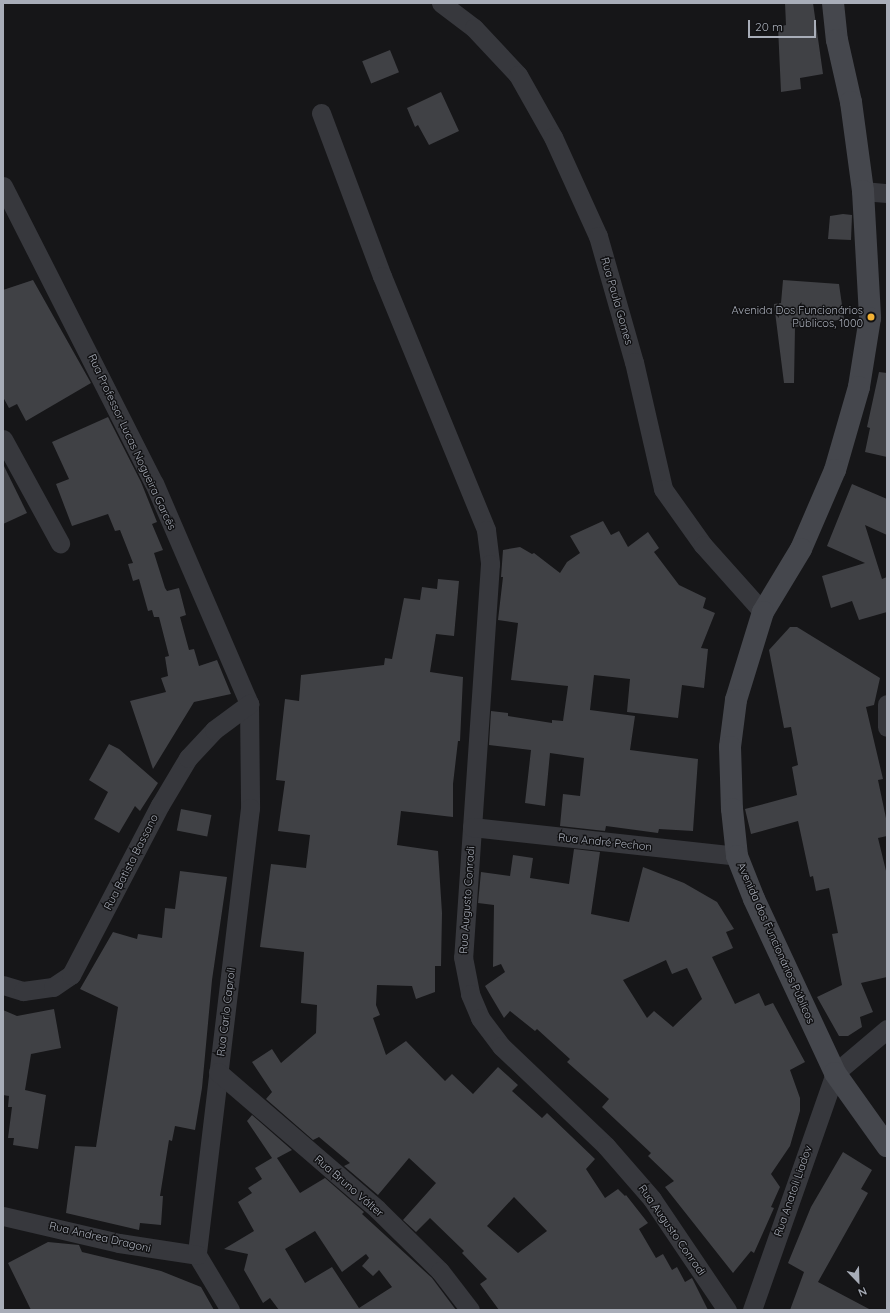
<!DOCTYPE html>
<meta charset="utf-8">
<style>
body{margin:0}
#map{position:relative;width:890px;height:1313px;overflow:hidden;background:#161618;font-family:Quicksand,sans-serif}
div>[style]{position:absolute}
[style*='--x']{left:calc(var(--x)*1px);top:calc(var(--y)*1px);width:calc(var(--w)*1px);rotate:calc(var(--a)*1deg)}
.building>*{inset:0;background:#404145;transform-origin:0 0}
.street>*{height:19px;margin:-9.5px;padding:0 9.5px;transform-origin:9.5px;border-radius:9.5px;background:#37383d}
.secondary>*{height:22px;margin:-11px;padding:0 11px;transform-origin:11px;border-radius:11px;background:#45474d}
.dots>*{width:11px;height:11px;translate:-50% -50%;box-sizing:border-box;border:2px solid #111113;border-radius:50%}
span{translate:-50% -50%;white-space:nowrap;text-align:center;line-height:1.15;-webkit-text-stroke:3px #111113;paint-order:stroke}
.street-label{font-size:11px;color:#a8adb8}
.poi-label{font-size:11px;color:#a8adb8}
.right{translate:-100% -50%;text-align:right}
.frame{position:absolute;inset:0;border:4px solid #a8adb8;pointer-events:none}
.north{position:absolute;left:838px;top:1261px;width:40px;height:40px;-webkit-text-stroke:3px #111113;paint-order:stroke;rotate:157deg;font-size:11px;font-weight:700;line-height:16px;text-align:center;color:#a8adb8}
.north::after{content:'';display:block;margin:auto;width:14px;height:18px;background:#a8adb8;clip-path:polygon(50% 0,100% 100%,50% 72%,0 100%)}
.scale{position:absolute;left:748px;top:20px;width:68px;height:18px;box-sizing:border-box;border:2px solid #a8adb8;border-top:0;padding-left:5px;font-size:12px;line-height:14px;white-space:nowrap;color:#a8adb8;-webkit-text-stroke:3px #111113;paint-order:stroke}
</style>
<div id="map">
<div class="building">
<i style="clip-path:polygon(785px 3px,813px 3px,823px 74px,800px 78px,801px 89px,781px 92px,778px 27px,786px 25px)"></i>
<i style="left:390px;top:50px;width:24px;height:30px;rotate:68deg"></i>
<i style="clip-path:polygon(441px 92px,459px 131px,429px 145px,418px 125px,415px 127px,407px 108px)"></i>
<i style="clip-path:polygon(843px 214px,852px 215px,851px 240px,828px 239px,830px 216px)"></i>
<i style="clip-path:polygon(33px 280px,91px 383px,26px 421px,17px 404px,9px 408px,3px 397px,3px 290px)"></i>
<i style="clip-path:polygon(783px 280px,839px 284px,844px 319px,795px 327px,794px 383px,784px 383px,774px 304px,781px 303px)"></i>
<i style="clip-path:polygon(879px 372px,887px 373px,887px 457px,865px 452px,870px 428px,867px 427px)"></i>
<i style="clip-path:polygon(108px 417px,141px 482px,157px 522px,152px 524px,163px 550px,154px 553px,165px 588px,167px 591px,179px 588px,186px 615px,180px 617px,189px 650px,194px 649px,199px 666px,217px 660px,231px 694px,194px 702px,153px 769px,130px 701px,166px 692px,161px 678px,168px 676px,165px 657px,169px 656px,159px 617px,154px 617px,152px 610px,148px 611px,139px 579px,133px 581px,128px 564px,133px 563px,120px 530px,115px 531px,108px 514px,72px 526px,56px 484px,69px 479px,52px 442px)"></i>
<i style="clip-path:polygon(3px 464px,27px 513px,3px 524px)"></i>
<i style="clip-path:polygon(852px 484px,887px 499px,887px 535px,865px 525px,882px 579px,887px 577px,887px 612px,859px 620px,852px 601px,831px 608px,822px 576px,865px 563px,827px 546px)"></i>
<i style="clip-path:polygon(603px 521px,611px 535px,619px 531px,628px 547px,648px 532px,659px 548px,654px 552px,679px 585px,706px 598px,703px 608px,715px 613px,701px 648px,708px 649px,704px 688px,682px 685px,678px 718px,627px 712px,630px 679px,594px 675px,590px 710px,635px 716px,630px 750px,698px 759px,693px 831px,659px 829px,658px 833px,606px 826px,605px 831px,560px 826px,563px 794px,580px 796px,584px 758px,550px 753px,545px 806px,525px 803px,531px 750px,489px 745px,491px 711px,508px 713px,508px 716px,552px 723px,552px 720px,563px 721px,568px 686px,511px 680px,518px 623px,498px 620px,503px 577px,501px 577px,503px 550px,520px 547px,532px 554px,534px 553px,560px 573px,567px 562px,580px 553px,570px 536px)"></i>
<i style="clip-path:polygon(evenodd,438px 579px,459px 581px,454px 636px,436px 634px,430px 672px,463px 677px,460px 741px,458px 741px,453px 784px,453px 817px,401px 811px,397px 845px,438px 851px,442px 913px,441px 966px,435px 966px,435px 992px,416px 999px,412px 986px,377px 985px,376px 1005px,380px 1015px,373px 1018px,386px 1055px,406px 1041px,445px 1081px,452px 1074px,473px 1094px,498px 1067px,518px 1085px,512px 1091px,542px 1118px,547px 1113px,595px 1159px,586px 1169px,605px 1198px,618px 1189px,625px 1196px,626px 1195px,648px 1223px,639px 1229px,656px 1258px,663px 1254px,672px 1270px,677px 1267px,685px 1282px,692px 1278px,708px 1310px,499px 1310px,480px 1284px,487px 1279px,462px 1253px,464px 1251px,430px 1218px,416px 1232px,403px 1220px,436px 1183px,409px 1158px,378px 1195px,344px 1166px,350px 1163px,319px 1137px,313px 1140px,266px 1099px,272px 1092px,252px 1062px,272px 1049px,281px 1063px,316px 1033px,317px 1005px,301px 1003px,304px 952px,260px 947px,271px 864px,306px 868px,310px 835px,278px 831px,285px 781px,276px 780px,285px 699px,299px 701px,301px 675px,384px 665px,385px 658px,392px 659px,404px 598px,420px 600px,422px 587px,437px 589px,438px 579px,514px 1197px,547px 1231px,518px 1253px,487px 1226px,514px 1197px)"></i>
<i style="clip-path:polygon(790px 627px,797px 627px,880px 678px,874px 705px,866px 707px,883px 779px,878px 780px,887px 823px,887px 836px,878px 838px,887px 875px,887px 977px,861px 983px,873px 1012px,860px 1017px,862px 1027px,848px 1036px,839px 1036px,817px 997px,842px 985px,832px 934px,838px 933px,829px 888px,816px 891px,813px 876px,810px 877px,798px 821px,751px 834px,745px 809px,797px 795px,792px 767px,798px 765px,791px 727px,784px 728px,769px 650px)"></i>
<i style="clip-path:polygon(109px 744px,119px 749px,158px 783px,140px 811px,135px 806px,119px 833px,94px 819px,108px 792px,89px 780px)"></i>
<i style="left:181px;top:809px;width:31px;height:22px;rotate:11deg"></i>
<i style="clip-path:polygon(evenodd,574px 849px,600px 852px,591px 914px,629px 922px,643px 867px,684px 883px,717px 902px,734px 929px,726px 932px,733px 948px,712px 957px,735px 1004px,759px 993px,765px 1006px,773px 1003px,805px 1062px,790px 1070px,800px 1098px,800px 1111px,790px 1146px,771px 1174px,780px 1187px,771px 1207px,774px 1208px,754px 1253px,751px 1251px,733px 1273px,665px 1187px,674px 1181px,648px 1156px,651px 1153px,602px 1107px,609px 1099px,567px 1062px,570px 1059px,537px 1029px,535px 1031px,510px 1011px,504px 1018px,485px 986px,505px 972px,501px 964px,493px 967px,494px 905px,478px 903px,481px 872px,510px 876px,513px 855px,533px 858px,530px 878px,569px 884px,574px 849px,666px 960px,672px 974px,687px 968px,702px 999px,673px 1027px,654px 1011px,647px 1018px,623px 980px,666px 960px)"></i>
<i style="clip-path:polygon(180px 871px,227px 877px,212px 980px,202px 1088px,195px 1130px,175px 1126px,172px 1141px,169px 1140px,160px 1196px,163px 1196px,161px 1225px,140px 1223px,139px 1230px,66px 1213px,75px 1146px,96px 1147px,118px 1007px,80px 989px,113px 932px,137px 939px,138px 934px,162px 938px,165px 908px,175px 909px)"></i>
<i style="clip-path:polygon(54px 1009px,61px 1048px,31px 1054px,25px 1090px,46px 1095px,38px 1149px,13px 1145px,14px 1138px,8px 1138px,12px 1107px,8px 1107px,9px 1096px,3px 1095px,3px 1010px,17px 1016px)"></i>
<i style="clip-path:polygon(evenodd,252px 1115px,292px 1150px,277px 1158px,300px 1193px,325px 1178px,364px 1212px,362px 1214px,432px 1278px,456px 1310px,279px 1310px,270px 1298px,263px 1303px,244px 1270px,248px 1254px,224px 1249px,254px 1231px,238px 1202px,252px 1193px,248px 1188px,262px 1179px,255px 1168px,272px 1158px,247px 1121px,252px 1115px,315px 1231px,342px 1272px,366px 1254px,369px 1258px,362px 1266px,373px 1276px,379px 1270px,392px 1287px,359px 1308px,332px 1267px,305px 1283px,285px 1249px,315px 1231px)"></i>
<i style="clip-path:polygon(843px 1152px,872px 1170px,861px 1189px,868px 1193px,818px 1282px,871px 1310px,790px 1310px,804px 1272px,788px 1263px,811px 1207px)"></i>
<i style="clip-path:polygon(48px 1242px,79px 1245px,82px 1252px,161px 1271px,201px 1287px,214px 1310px,31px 1310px,8px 1263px)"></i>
</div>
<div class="street">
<i style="--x:441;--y:3;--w:41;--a:37.1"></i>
<i style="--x:474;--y:28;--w:64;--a:46.9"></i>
<i style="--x:518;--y:75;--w:71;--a:60.6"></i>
<i style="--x:553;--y:137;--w:109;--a:65.6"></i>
<i style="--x:598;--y:236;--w:131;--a:74.1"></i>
<i style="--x:634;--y:362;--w:130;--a:77.1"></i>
<i style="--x:663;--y:489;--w:69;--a:54.5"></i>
<i style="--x:703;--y:545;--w:90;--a:48.2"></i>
<i style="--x:321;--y:113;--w:174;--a:69.5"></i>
<i style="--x:382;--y:276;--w:274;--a:67.7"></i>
<i style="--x:486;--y:530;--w:34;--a:83"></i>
<i style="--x:490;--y:564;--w:394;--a:93.9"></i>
<i style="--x:463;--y:957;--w:38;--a:79"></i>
<i style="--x:470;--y:994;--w:26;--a:67"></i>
<i style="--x:480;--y:1018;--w:35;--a:53"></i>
<i style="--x:501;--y:1046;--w:145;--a:43.6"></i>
<i style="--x:606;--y:1146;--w:70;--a:49"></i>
<i style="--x:652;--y:1199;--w:134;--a:56"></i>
<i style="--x:3;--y:186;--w:333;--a:63.1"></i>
<i style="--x:154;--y:483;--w:241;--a:66.7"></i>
<i style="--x:249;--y:704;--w:104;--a:89.4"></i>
<i style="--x:250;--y:808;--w:450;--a:96.8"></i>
<i style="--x:197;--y:1255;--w:64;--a:59"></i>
<i style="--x:863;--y:191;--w:24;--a:5"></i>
<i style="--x:3;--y:439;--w:119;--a:61.3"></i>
<i style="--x:887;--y:704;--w:23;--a:90"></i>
<i style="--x:472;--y:827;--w:267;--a:6.2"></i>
<i style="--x:3;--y:985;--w:21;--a:17"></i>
<i style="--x:23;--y:991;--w:30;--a:-8"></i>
<i style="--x:53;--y:987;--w:22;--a:-34"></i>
<i style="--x:71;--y:975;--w:192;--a:-62.4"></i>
<i style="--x:160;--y:805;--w:55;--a:-59.2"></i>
<i style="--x:188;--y:758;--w:38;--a:-47"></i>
<i style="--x:214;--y:730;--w:44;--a:-36.6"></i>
<i style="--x:218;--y:1072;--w:210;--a:40.7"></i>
<i style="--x:377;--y:1209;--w:88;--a:44.5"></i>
<i style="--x:440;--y:1271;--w:49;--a:52.4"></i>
<i style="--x:3;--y:1216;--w:119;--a:13.1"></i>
<i style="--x:119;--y:1243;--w:79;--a:8.7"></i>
<i style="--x:752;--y:1310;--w:251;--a:-70.7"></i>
<i style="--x:835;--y:1073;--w:68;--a:-40.2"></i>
</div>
<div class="secondary">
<i style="--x:833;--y:3;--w:37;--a:84"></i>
<i style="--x:837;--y:40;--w:64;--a:77.3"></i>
<i style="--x:851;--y:102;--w:90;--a:82.3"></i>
<i style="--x:863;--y:191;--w:127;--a:86.8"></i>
<i style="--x:870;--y:318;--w:70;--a:99.1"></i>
<i style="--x:859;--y:387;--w:86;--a:106.1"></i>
<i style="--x:835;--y:470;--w:86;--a:113.3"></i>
<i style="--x:801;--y:549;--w:74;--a:121.1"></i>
<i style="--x:763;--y:612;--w:92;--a:107.1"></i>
<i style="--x:736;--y:700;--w:47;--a:97.3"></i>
<i style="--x:730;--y:747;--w:62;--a:88.2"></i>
<i style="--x:732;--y:809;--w:47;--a:83.9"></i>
<i style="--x:737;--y:856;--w:46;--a:68.4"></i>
<i style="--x:754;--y:899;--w:192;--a:65"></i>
<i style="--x:835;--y:1073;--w:90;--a:54.5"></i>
</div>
<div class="dots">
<i style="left:871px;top:317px;background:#f2b134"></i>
</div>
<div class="street-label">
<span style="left:617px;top:301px;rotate:74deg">Rua Paula Gomes</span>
<span style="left:132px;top:442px;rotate:65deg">Rua Professor Lucas Nogueira Garcês</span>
<span style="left:605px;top:842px;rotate:6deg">Rua André Pechon</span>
<span style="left:131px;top:862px;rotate:-63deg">Rua Batista Bassano</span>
<span style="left:467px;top:900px;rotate:-86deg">Rua Augusto Conradi</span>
<span style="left:776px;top:943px;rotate:66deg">Avenida dos Funcionários Públicos</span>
<span style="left:226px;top:1012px;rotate:-83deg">Rua Carlo Caproli</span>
<span style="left:349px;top:1186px;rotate:41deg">Rua Bruno Válter</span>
<span style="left:793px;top:1191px;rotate:-71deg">Rua Anatoli Liadov</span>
<span style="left:672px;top:1230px;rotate:55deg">Rua Augusto Conradi</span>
<span style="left:100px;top:1237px;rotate:13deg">Rua Andrea Dragoni</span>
</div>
<div class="poi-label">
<span class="right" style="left:863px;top:317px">Avenida Dos Funcionários<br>Públicos, 1000</span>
</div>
<div class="frame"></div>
<div class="north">N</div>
<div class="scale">20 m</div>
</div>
